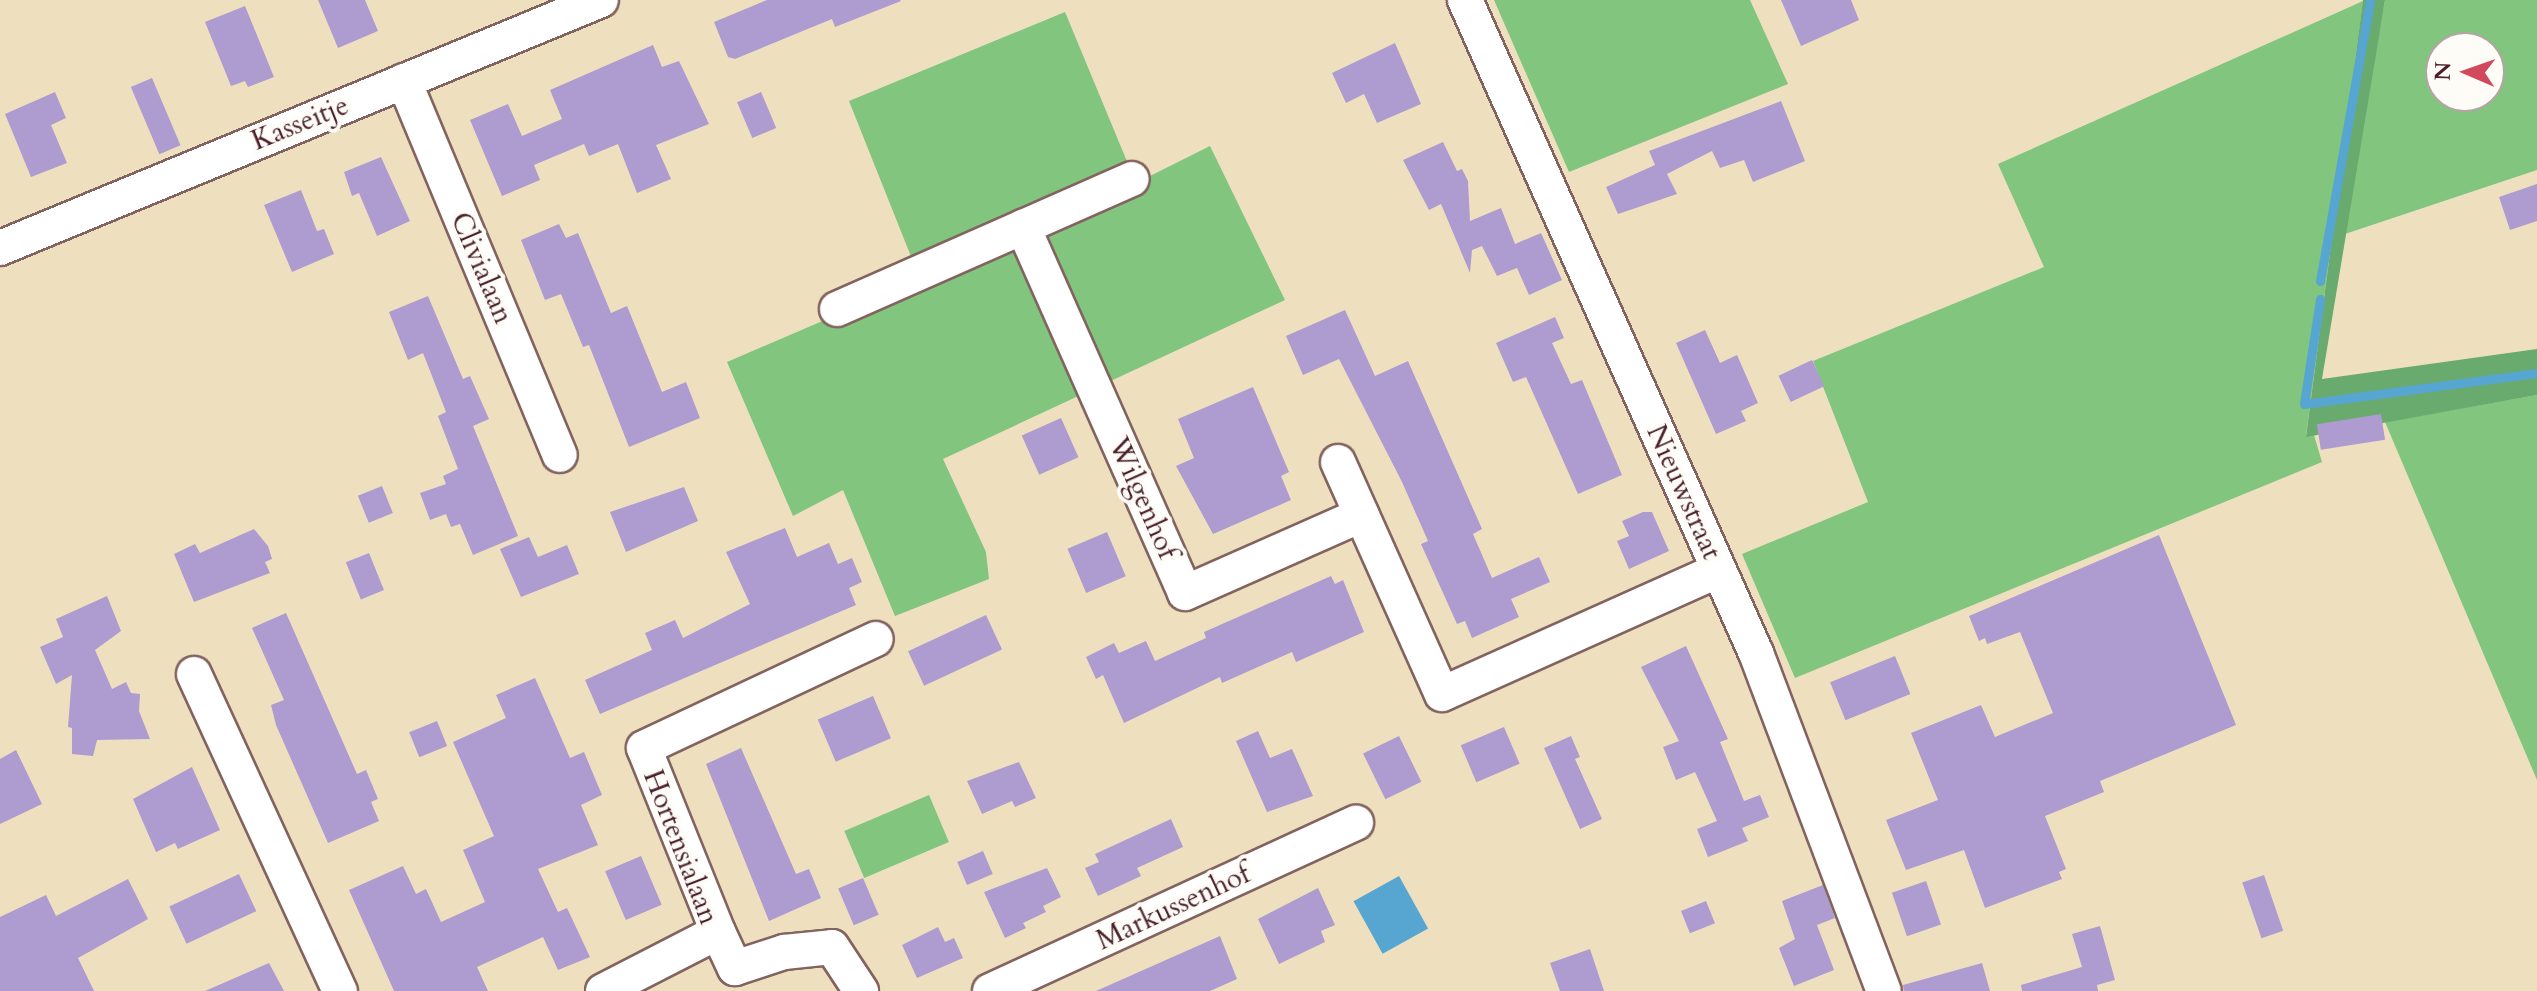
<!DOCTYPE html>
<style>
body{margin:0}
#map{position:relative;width:2537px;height:991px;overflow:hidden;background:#eee0bf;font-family:Cardo,serif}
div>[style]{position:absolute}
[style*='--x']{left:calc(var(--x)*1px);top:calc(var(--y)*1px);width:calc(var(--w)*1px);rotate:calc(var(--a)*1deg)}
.green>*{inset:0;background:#82c57f;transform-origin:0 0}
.forest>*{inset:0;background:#69aa6e}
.water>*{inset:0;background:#57a6d1;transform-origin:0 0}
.stream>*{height:9px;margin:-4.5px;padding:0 4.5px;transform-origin:4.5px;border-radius:4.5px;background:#57a6d1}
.building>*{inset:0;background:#ae9bd0;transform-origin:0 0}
.roads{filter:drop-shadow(2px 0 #83635f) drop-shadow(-2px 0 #83635f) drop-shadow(0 2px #83635f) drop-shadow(0 -2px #83635f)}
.minor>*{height:34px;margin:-17px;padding:0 17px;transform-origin:17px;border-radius:17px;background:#fff}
span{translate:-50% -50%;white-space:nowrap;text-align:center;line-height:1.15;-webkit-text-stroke:8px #fdfcf7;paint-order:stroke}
.street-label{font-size:28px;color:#4a1f2b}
.north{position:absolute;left:2425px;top:32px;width:80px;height:80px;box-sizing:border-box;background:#fdfcf7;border:2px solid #b5a4a5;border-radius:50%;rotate:272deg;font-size:22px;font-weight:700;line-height:32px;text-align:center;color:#4a1f2b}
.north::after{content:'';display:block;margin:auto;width:28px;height:36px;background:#d1495b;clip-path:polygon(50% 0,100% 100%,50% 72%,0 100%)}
</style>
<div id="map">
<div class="green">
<i style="clip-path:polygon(1494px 0,1750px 0,1788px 84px,1569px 172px)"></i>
<i style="clip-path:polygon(evenodd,2385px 0,2537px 0,2537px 170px,2342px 235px,2385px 0,2441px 48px,2489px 48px,2489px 96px,2441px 96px,2441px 48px)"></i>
<i style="clip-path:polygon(2363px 1px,2306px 436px,2314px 435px,2322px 462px,1795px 678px,1742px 554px,1868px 502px,1813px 361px,2044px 267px,1998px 164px)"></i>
<i style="clip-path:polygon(1065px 12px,1136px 183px,1210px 146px,1285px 300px,943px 459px,986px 552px,989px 579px,895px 616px,843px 490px,793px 516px,727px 362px,920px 279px,849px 101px)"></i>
<i style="clip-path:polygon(2537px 395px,2537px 780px,2385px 422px)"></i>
<i style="left:929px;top:795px;width:51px;height:92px;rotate:67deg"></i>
</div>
<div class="forest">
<i style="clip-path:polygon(2363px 0,2385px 0,2322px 379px,2537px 349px,2537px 395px,2306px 437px)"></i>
</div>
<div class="water">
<i style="left:1399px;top:876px;width:60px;height:52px;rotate:61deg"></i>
</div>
<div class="stream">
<i style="--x:2320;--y:281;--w:285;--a:-79.9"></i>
<i style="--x:2320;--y:299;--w:106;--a:98.7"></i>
<i style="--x:2304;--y:404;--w:235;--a:-7.6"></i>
</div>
<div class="building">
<i style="clip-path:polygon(318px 0,365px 0,378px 31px,338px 48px)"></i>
<i style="clip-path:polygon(767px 0,900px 0,901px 1px,835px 27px,832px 19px,735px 59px,728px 57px,714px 22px)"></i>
<i style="clip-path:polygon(1781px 0,1851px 0,1859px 20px,1801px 46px)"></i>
<i style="clip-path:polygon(245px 6px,274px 77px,248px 87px,245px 81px,231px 86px,205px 22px)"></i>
<i style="clip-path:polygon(1395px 43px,1421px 104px,1377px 123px,1364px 94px,1346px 103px,1332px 73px)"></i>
<i style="clip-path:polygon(653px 45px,662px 67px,679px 61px,709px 124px,656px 145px,671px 179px,637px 193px,618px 144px,589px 156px,584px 144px,534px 165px,540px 180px,502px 196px,470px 120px,508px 104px,522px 136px,562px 119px,550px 90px)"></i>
<i style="left:152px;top:78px;width:73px;height:23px;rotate:67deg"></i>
<i style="clip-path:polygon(55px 92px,66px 118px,51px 125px,67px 163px,31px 177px,5px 114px)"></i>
<i style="left:761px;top:92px;width:39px;height:26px;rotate:67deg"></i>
<i style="clip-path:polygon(1781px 101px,1805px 161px,1753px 182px,1744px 160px,1720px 168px,1712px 151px,1667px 174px,1677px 194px,1618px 214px,1606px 187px,1655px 165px,1649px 151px)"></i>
<i style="clip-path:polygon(1443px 142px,1457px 171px,1462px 169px,1468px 181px,1470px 221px,1501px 208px,1515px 244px,1541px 233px,1562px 280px,1529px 295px,1517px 268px,1497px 276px,1482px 246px,1472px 250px,1470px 273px,1441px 204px,1429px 210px,1403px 160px)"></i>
<i style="clip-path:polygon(381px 157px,410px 221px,377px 236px,359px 193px,352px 196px,344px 172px)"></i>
<i style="clip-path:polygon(2537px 184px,2537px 221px,2510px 230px,2499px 197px)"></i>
<i style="clip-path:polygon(301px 190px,317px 231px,324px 229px,334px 254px,292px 272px,264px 205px)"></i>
<i style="clip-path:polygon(559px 224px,566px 238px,578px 233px,611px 313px,627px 306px,662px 392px,686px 382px,700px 418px,629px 447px,589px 345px,583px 347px,561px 294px,545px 300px,521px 240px)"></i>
<i style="clip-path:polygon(428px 296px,463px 379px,470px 376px,489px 419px,473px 426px,518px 536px,473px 555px,460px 524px,451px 527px,446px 514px,430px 520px,420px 493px,446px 484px,443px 476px,458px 469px,438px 416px,446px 412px,423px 353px,408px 360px,389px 312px)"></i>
<i style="clip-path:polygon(1345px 310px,1375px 376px,1408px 361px,1482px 529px,1473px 534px,1492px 578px,1539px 557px,1550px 582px,1511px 599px,1519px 617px,1472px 638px,1465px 621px,1457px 624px,1421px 544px,1428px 541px,1402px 482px,1339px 359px,1303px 375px,1286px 336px)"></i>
<i style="clip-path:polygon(1555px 317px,1564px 338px,1552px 343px,1571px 384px,1582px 380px,1622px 475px,1578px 494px,1526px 377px,1513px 382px,1496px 343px)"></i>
<i style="clip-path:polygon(1705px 330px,1720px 363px,1737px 355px,1758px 403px,1741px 411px,1746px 421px,1716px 434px,1676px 343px)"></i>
<i style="left:1812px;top:360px;width:29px;height:37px;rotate:65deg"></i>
<i style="clip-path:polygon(1253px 387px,1289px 472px,1281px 476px,1291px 500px,1213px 534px,1176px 466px,1194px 458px,1178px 419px)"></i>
<i style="left:2381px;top:414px;width:26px;height:65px;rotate:81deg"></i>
<i style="left:1061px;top:418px;width:43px;height:43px;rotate:66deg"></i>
<i style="left:382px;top:486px;width:29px;height:26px;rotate:68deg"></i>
<i style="clip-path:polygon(684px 487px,698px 521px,626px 552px,610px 512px)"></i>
<i style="clip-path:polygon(1643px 512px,1652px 512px,1669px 551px,1629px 569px,1617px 541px,1629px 536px,1622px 521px)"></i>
<i style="clip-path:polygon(785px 528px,797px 557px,829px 543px,838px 564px,852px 558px,862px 582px,849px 588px,856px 605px,600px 714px,585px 680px,652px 650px,645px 633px,675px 620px,683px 638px,750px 604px,726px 552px)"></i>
<i style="clip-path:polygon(254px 529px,268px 546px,272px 559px,265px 562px,270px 573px,194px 602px,174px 554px,195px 544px,200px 553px)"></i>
<i style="left:1107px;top:532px;width:48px;height:43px;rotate:67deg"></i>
<i style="clip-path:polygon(2159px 535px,2236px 725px,2100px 781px,2104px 792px,2045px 816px,2066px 869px,2059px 872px,2062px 879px,1985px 908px,1964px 850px,1906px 870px,1886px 820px,1938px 800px,1911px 733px,1981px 705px,1995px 737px,2053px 713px,2020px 632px,1987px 644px,1985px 638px,1979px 641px,1969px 616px)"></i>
<i style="clip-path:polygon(529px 537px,538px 557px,567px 545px,579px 574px,521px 597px,500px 549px)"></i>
<i style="left:369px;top:553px;width:40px;height:25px;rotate:68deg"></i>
<i style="clip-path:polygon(1331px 576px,1335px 584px,1343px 580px,1364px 632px,1296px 662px,1292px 652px,1222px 683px,1220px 677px,1124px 723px,1103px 675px,1096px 679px,1086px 657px,1114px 643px,1119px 653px,1146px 641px,1155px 661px,1206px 638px,1204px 632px)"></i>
<i style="clip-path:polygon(107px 596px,121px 631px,95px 650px,112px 689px,126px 682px,131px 693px,140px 694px,139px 711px,150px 739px,97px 740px,93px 756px,72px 754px,72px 728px,68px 727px,72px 675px,56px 684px,40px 647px,63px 637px,56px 619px)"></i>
<i style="clip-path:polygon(286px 613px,357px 774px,366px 770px,378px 799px,371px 802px,379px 821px,328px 843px,276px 725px,271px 705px,284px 700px,252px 628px)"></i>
<i style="left:986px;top:615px;width:38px;height:86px;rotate:65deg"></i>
<i style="clip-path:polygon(1686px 646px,1728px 739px,1720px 742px,1744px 801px,1760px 795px,1769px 817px,1742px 828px,1748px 841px,1708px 857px,1697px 829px,1717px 821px,1695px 772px,1676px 780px,1663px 747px,1679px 741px,1641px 667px)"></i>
<i style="left:1895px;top:656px;width:41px;height:70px;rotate:68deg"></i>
<i style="clip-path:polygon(535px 678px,570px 758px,584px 752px,602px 795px,581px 805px,598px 845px,538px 869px,558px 912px,567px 908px,590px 957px,558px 970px,543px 937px,477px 967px,488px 991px,394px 991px,349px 890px,403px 866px,416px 894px,426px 889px,441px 922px,485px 902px,463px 850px,494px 836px,453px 742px,506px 718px,496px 695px)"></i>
<i style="left:873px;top:696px;width:46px;height:60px;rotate:67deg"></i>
<i style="left:437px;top:721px;width:27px;height:30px;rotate:68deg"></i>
<i style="left:1504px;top:727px;width:40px;height:47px;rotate:67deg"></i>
<i style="clip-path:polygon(1258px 731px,1270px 758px,1292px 749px,1313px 796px,1267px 812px,1236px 741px)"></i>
<i style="left:1399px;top:736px;width:51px;height:40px;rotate:64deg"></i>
<i style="clip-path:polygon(1571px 736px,1580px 757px,1575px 759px,1602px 819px,1580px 829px,1544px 748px)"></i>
<i style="clip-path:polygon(741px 748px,796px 874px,809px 869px,821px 898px,769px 921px,706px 764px)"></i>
<i style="clip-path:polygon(16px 750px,42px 804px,0 824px,0 759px)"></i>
<i style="clip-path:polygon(1019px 762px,1036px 798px,1015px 807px,1012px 801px,982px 814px,967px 781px)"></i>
<i style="clip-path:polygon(192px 767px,220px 830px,178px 849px,175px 843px,156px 852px,133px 799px)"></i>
<i style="clip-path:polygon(1171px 819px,1183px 847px,1137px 868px,1141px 876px,1098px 896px,1085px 868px,1099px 862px,1095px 854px)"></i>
<i style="left:983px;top:851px;width:25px;height:28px;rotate:67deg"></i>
<i style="left:641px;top:856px;width:53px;height:39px;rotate:67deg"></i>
<i style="clip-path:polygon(1047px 868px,1061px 897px,1043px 906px,1046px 912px,1023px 923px,1026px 928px,1005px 938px,984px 892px)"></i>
<i style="left:239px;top:874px;width:41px;height:77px;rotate:65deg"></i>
<i style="left:2264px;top:875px;width:59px;height:23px;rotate:71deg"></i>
<i style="left:863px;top:878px;width:40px;height:27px;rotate:67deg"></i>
<i style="clip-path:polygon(128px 879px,148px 919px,78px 958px,94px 991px,0 991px,0 917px,46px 895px,56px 916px)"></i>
<i style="left:1926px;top:881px;width:46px;height:36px;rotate:71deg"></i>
<i style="clip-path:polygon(1823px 885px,1835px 918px,1817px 925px,1834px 970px,1794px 986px,1779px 948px,1795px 939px,1782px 901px)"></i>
<i style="clip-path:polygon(1318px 888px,1335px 925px,1321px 931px,1325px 942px,1279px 964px,1258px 919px)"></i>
<i style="left:1706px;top:901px;width:24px;height:27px;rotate:68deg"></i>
<i style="clip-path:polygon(2100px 926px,2115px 980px,2097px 985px,2098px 991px,2022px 991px,2021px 985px,2082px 967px,2072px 934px)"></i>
<i style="clip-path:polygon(938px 927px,945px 942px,954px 938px,963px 958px,917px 978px,902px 945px)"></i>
<i style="clip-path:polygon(1220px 936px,1237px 979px,1210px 991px,1096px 991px)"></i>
<i style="clip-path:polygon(1590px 949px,1604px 991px,1560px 991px,1550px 963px)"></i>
<i style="clip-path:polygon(269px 963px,284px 991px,205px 991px)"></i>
<i style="clip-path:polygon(1982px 963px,1990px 991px,1904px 991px,1903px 985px)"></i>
</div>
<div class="roads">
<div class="minor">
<i style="--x:1465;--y:0;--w:715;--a:65.98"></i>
<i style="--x:1756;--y:653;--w:361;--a:69.3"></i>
<i style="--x:404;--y:81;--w:405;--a:67.4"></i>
<i style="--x:1023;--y:227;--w:400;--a:66.1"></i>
<i style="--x:1185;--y:593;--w:193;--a:-23.9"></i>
<i style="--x:0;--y:248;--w:650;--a:-22.42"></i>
<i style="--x:837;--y:309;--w:322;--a:-23.8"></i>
<i style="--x:1338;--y:462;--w:254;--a:65.9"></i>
<i style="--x:1442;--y:694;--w:303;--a:-24.1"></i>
<i style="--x:194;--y:674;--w:349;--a:65.3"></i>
<i style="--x:718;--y:932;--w:40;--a:65"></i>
<i style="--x:735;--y:968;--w:52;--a:-18.1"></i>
<i style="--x:784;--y:952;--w:48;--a:-5.9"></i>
<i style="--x:832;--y:947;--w:53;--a:56.6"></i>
<i style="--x:603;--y:991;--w:129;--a:-27.2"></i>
<i style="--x:718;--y:932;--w:198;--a:-111.9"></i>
<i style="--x:644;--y:748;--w:256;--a:-25.2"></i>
<i style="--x:990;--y:991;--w:403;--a:-24.7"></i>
</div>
</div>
<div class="street-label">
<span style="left:300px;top:123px;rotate:-22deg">Kasseitje</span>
<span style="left:482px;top:268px;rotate:67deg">Clivialaan</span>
<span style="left:1684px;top:492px;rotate:66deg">Nieuwstraat</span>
<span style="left:1143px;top:498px;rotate:66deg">Wilgenhof</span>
<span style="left:681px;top:847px;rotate:69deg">Hortensialaan</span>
<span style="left:1173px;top:907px;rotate:-25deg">Markussenhof</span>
</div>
<div class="north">N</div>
</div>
